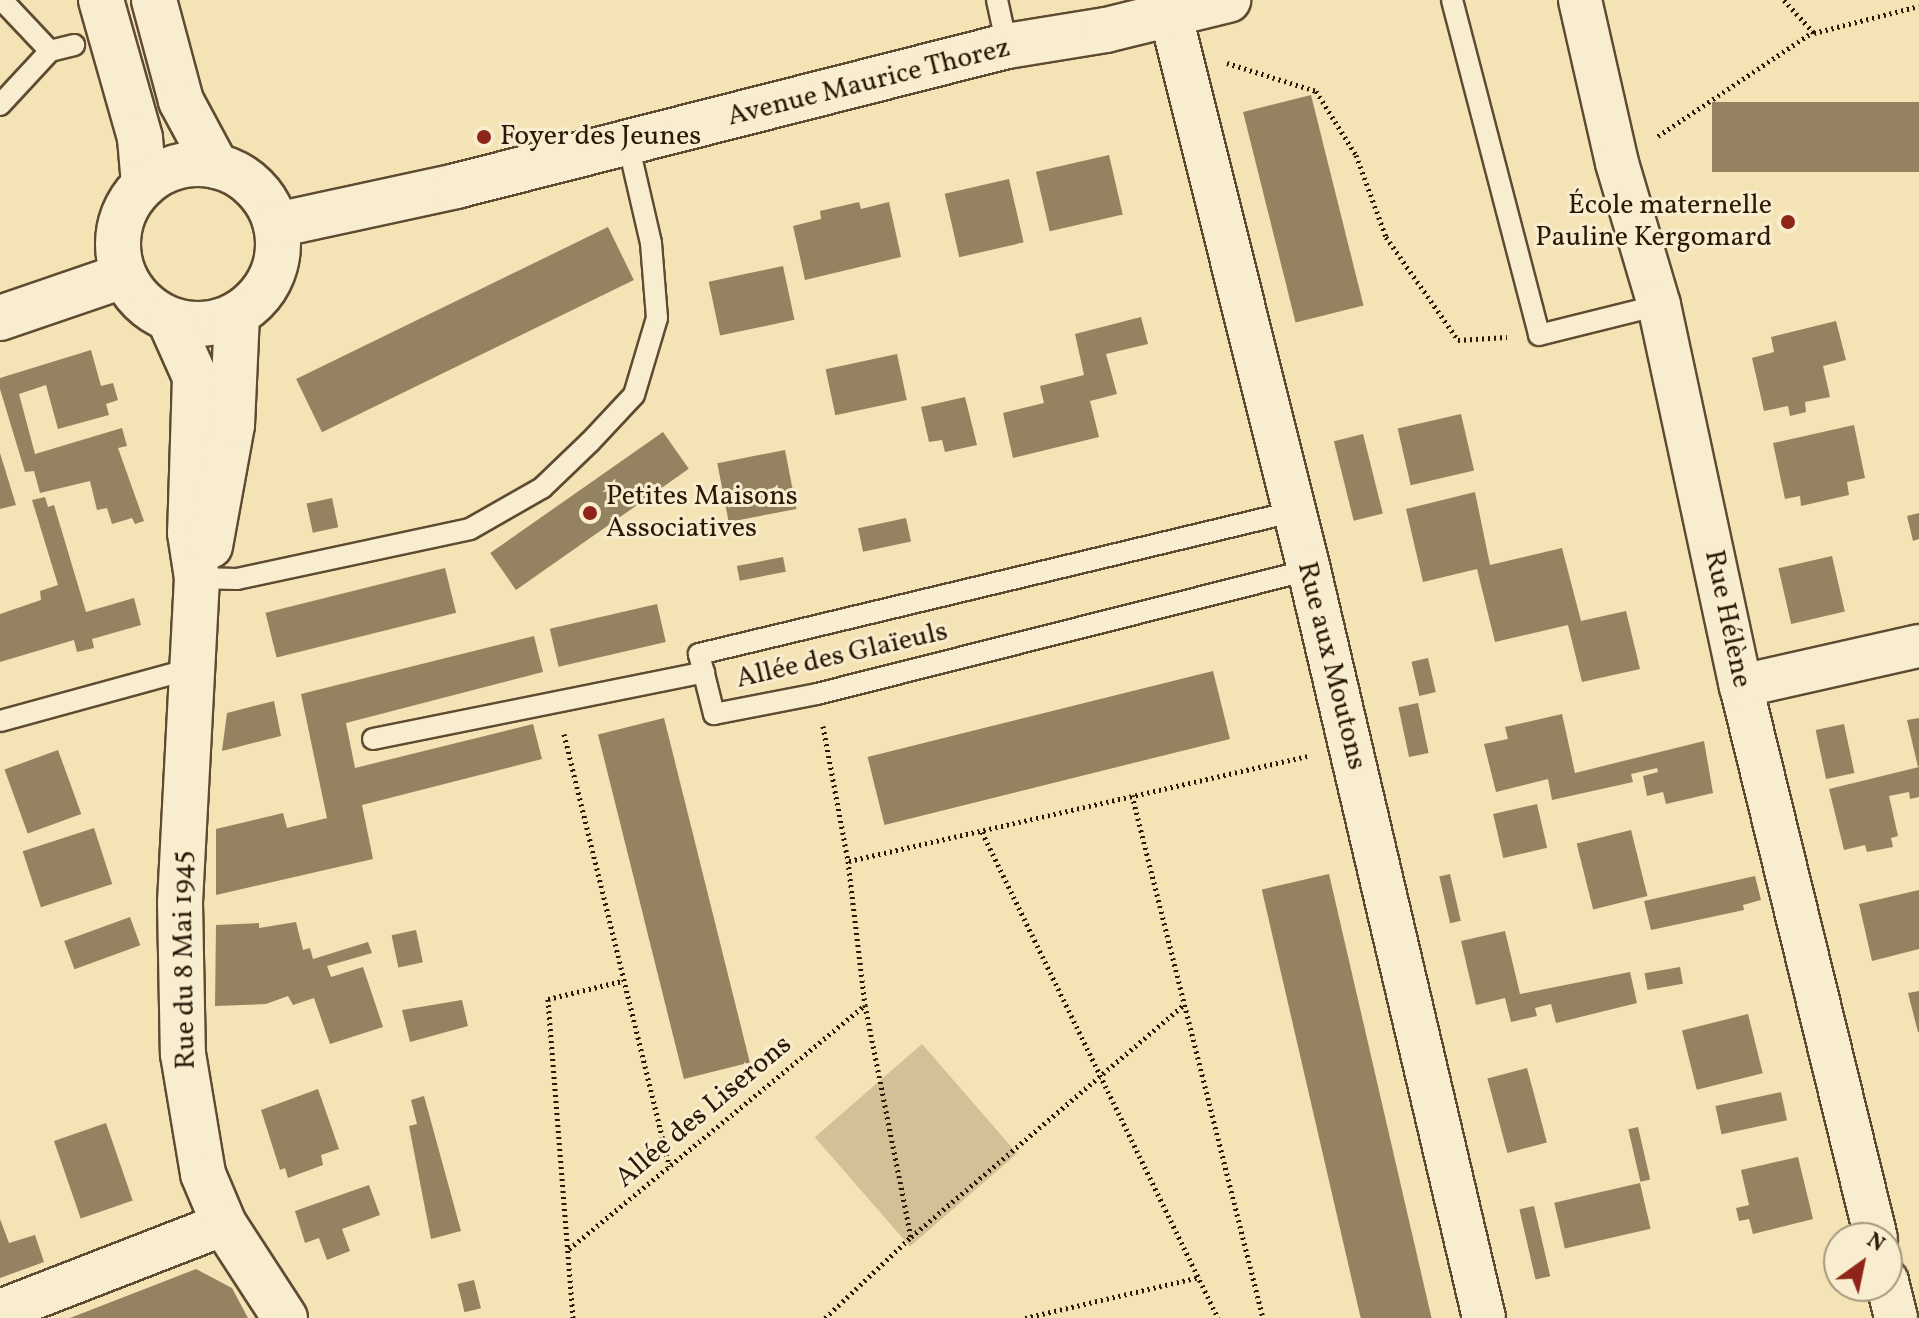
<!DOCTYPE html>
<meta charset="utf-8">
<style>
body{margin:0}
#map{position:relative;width:1919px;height:1318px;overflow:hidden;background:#f4e3b4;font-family:Vollkorn,serif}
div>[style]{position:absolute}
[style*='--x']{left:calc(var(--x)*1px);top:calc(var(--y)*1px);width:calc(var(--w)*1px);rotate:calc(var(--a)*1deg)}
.green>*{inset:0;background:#d2c097;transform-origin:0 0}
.building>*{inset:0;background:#948261;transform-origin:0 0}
.path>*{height:5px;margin-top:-2.5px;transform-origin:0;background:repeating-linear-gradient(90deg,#2c1807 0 2px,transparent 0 6px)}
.roads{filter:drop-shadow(2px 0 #5e4b32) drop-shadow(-2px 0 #5e4b32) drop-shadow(0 2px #5e4b32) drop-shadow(0 -2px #5e4b32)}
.lane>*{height:20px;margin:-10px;padding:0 10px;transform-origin:10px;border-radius:10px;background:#f8edce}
.street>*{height:42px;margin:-21px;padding:0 21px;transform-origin:21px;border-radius:21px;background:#f8edce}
.secondary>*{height:44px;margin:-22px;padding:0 22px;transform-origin:22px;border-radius:22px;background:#f8edce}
.secondary>.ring{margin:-22px;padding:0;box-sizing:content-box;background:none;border:44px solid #f8edce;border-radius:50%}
.dots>*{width:22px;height:22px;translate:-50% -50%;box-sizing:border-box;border:4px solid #f8edce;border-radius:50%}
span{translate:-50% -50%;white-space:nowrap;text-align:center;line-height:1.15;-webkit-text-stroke:6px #f8edce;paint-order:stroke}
.street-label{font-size:28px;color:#2c1807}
.poi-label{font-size:28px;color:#2c1807}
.left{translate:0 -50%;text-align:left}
.right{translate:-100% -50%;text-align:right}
.north{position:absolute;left:1823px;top:1222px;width:80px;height:80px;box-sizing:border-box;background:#f8edce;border:2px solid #a6987e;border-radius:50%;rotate:33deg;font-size:22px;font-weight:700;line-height:32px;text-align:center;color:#2c1807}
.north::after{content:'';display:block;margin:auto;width:28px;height:36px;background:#8f2418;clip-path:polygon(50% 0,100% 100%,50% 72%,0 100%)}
</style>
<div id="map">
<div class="green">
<i style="left:922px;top:1044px;width:145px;height:142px;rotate:49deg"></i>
</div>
<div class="building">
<i style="left:1311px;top:95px;width:217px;height:70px;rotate:76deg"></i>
<i style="left:1919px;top:102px;width:70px;height:207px;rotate:90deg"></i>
<i style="left:1109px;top:155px;width:61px;height:75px;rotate:77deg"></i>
<i style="left:1009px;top:179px;width:65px;height:66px;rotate:77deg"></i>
<i style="clip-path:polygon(859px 202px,861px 209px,889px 202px,901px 257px,805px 280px,793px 226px,821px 219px,820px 211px)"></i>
<i style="left:608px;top:227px;width:59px;height:347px;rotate:64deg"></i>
<i style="left:783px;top:266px;width:55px;height:76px;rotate:78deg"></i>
<i style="clip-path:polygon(1141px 317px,1148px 344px,1106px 354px,1117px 394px,1090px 401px,1099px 437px,1013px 458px,1003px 413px,1044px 403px,1040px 386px,1084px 375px,1075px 334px)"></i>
<i style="clip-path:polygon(1836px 321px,1846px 360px,1823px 366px,1830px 397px,1805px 402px,1806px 412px,1790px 416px,1788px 406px,1764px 411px,1752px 358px,1774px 352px,1771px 337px)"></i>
<i style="clip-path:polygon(91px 350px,101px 386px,113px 383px,118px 400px,106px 404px,109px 415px,58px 429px,46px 385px,19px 394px,35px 454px,122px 428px,127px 446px,118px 448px,144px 521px,135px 524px,132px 518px,112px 524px,107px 508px,97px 510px,90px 481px,40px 493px,34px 471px,25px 472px,0 389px,0 378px)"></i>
<i style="left:897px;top:354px;width:47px;height:73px;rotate:78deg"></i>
<i style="clip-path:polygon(965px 397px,977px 445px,945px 452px,942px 440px,929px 442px,921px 407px)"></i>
<i style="left:1461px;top:414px;width:58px;height:65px;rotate:77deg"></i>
<i style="clip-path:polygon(1854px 425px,1865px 478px,1847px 482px,1849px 495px,1801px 506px,1800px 496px,1785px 499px,1773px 443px)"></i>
<i style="left:663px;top:432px;width:45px;height:211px;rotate:55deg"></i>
<i style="left:1363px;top:434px;width:82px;height:30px;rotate:76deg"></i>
<i style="left:785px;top:450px;width:60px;height:69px;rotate:79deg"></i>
<i style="clip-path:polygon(0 453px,16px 505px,0 509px)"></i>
<i style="clip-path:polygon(1475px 492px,1490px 565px,1562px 548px,1581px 621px,1626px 611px,1640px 669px,1582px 682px,1568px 625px,1495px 642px,1477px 569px,1423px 582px,1406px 509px)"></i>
<i style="clip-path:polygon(45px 497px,48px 507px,54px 505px,86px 612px,134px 598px,141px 625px,92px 639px,94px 648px,77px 652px,74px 640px,0 662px,0 614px,41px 600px,40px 591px,58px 585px,32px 500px)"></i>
<i style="left:332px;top:498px;width:30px;height:26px;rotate:78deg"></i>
<i style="clip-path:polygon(1919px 513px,1919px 539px,1913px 541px,1907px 516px)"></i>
<i style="left:906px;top:518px;width:24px;height:49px;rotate:78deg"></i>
<i style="left:1832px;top:556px;width:57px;height:55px;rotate:77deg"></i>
<i style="left:783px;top:557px;width:15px;height:47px;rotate:79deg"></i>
<i style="left:445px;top:568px;width:46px;height:185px;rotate:76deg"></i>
<i style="left:657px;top:604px;width:39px;height:110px;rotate:77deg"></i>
<i style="clip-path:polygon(534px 636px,543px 672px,346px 723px,355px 768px,533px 724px,542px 759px,362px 805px,373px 859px,216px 895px,216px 829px,283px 813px,287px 828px,327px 818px,301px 694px)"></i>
<i style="left:1428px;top:658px;width:35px;height:17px;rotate:77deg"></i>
<i style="left:1213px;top:671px;width:70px;height:356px;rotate:76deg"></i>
<i style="clip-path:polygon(274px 701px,281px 736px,222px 751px,227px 713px)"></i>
<i style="left:1418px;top:703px;width:51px;height:20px;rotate:78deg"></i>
<i style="clip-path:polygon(1562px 714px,1575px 773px,1704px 741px,1713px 793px,1666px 804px,1663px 792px,1647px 796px,1643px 776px,1658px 772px,1657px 768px,1631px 774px,1633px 782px,1552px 800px,1548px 779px,1496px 792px,1484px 744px,1508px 739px,1505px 727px)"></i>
<i style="left:664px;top:718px;width:355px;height:68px;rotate:76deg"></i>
<i style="clip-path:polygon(1919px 718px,1919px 766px,1918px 767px,1907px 720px)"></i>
<i style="left:1844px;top:724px;width:50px;height:29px;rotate:78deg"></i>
<i style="left:58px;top:750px;width:68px;height:57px;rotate:70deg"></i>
<i style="clip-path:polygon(1919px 767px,1919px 797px,1910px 799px,1909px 792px,1889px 796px,1898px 836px,1891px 838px,1893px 847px,1867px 852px,1865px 845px,1844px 850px,1829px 789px)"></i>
<i style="left:1537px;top:804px;width:45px;height:45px;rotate:77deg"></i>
<i style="left:94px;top:828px;width:59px;height:75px;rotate:72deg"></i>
<i style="left:1631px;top:830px;width:68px;height:56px;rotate:76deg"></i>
<i style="left:1329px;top:874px;width:456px;height:69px;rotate:77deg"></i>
<i style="left:1450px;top:874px;width:48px;height:11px;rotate:77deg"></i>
<i style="clip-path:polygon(1755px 876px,1761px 900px,1743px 905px,1744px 910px,1651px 930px,1644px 901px)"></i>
<i style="clip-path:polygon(1919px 890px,1919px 949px,1872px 961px,1859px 904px)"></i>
<i style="left:130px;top:917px;width:30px;height:70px;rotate:70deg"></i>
<i style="clip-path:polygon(296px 922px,303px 950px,310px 948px,313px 959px,368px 942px,372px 953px,327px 966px,331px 977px,363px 967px,383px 1027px,330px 1044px,314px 998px,293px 1005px,288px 996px,266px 1004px,215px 1006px,216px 925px,259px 923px,259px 928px)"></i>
<i style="left:416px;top:930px;width:33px;height:25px;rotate:78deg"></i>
<i style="clip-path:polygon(1505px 931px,1520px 994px,1630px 972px,1637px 1003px,1556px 1023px,1551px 1004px,1535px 1008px,1537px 1016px,1511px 1022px,1505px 998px,1476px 1005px,1461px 941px)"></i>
<i style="left:1680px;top:967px;width:17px;height:36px;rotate:80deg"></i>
<i style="clip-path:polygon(1919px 991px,1919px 1032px,1918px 1032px,1908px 993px)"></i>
<i style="clip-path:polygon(462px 1000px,468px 1026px,410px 1042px,402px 1010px)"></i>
<i style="left:1748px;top:1014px;width:61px;height:68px;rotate:76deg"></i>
<i style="left:1527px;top:1068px;width:77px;height:41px;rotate:75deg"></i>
<i style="clip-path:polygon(318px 1089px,339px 1149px,321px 1155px,323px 1165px,288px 1178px,285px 1168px,280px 1170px,261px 1110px)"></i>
<i style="left:1781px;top:1092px;width:29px;height:67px;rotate:78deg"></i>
<i style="clip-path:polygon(424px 1096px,461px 1231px,431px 1239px,409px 1126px,417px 1124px,411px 1100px)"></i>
<i style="left:106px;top:1123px;width:82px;height:55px;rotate:71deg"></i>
<i style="left:1638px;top:1127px;width:54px;height:10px;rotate:77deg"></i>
<i style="clip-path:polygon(1798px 1157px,1813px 1219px,1753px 1234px,1749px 1219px,1739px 1221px,1736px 1208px,1749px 1205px,1741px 1170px)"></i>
<i style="left:1640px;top:1183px;width:47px;height:88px;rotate:77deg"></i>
<i style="clip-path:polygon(369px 1185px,380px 1215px,342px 1229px,350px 1251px,327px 1260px,319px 1238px,305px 1243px,295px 1211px)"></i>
<i style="left:1534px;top:1206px;width:72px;height:15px;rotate:77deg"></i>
<i style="clip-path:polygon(0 1219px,9px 1243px,35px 1235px,44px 1262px,0 1278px)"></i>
<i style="clip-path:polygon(196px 1269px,232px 1288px,248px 1318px,70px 1318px)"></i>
<i style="left:474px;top:1280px;width:29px;height:17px;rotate:76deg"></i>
</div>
<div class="path">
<i style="--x:1784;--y:0;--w:45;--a:47.7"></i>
<i style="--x:1814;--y:33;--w:108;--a:-14.4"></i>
<i style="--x:1227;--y:63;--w:93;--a:17.5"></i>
<i style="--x:1316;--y:91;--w:75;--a:58"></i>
<i style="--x:1356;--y:155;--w:87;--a:69.9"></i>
<i style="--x:1386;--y:237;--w:126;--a:55"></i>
<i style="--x:1458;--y:340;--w:49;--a:-3.5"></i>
<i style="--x:1658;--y:136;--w:187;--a:-33.9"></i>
<i style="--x:823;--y:726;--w:137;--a:79.5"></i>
<i style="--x:848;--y:861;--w:145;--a:83.3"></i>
<i style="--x:865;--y:1005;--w:237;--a:78.8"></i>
<i style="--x:564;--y:734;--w:445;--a:76.3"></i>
<i style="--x:1132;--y:795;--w:539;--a:75.94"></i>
<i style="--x:982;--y:832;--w:540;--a:64.1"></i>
<i style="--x:849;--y:861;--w:470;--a:-12.9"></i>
<i style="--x:569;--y:1249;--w:384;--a:-39.5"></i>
<i style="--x:573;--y:1318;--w:320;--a:-94.5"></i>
<i style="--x:548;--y:999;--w:76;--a:-13.7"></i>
<i style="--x:825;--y:1318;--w:118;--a:-43.3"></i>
<i style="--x:911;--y:1237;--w:360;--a:-40.4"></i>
<i style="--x:1025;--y:1318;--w:180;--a:-13.2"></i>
</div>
<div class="roads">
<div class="lane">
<i style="--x:997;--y:0;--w:47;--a:77.7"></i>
<i style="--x:1452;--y:0;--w:346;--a:75.4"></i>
<i style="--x:1539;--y:335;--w:124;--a:-14"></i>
<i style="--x:50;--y:51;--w:25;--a:-14"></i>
<i style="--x:0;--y:105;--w:74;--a:-47.2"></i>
<i style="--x:50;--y:51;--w:70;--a:-133.3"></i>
<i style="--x:1292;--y:512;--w:610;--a:166.53"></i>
<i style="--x:699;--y:654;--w:62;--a:76"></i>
<i style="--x:714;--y:714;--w:105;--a:-11"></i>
<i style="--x:817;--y:694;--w:507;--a:-14.15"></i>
<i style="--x:197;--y:578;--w:40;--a:1.4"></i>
<i style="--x:237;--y:579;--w:238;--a:-12.1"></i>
<i style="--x:470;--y:529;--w:83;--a:-29.7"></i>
<i style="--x:542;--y:488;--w:66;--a:-43.8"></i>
<i style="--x:590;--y:442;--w:64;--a:-46.9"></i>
<i style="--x:634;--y:395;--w:80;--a:-73.4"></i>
<i style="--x:657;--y:318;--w:75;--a:-94.6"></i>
<i style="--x:651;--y:243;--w:103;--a:-103"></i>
<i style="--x:0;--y:721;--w:197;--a:-15.3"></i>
<i style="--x:373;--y:739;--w:338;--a:-11.4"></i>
</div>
<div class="street">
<i style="--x:1580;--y:0;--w:167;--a:77.2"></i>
<i style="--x:1617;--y:163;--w:148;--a:73.5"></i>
<i style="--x:1659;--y:305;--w:390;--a:77.9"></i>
<i style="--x:1741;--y:686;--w:568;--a:76.26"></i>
<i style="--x:1171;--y:16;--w:571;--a:76.01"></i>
<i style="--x:1309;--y:570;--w:768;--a:76.83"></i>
<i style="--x:1741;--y:686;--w:182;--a:-12.7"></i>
<i style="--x:1887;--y:1281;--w:38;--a:76"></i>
<i style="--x:0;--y:1311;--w:240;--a:-21.2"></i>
</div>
<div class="secondary">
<i style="--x:101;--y:0;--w:143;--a:74.2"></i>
<i style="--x:140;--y:138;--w:47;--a:85.1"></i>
<i style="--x:154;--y:0;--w:105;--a:75"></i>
<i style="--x:181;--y:101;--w:74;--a:61.7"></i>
<i class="ring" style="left:118px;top:164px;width:116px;height:116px"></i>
<i style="--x:276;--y:225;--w:184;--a:-12.2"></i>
<i style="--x:456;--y:186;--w:569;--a:-14.26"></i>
<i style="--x:1007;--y:46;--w:100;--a:-9.2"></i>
<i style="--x:1106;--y:30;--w:126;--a:-13.8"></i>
<i style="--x:0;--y:318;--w:130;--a:-18.9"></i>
<i style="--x:170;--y:321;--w:61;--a:65.9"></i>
<i style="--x:195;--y:377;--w:156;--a:91.8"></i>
<i style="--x:190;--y:533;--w:46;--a:81.2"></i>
<i style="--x:197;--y:578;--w:325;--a:93"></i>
<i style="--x:180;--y:903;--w:151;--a:88.9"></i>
<i style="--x:183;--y:1054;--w:122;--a:80.5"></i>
<i style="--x:203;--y:1174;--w:54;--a:67.2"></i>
<i style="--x:224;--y:1224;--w:112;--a:57"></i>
<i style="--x:210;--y:546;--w:123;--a:-79.7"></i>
<i style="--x:232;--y:425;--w:110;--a:-87.4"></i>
</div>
</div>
<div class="dots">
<i style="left:484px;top:137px;background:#8f2418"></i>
<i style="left:1788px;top:222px;background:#8f2418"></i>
<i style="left:590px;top:513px;background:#8f2418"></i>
</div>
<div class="street-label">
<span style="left:869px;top:83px;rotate:-14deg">Avenue Maurice Thorez</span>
<span style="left:1727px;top:619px;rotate:78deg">Rue Hélène</span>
<span style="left:842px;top:656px;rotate:-13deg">Allée des Glaïeuls</span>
<span style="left:1331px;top:666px;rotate:76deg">Rue aux Moutons</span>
<span style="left:185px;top:960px;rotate:-91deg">Rue du 8 Mai 1945</span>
<span style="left:704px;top:1112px;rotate:-40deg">Allée des Liserons</span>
</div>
<div class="poi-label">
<span class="left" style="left:500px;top:137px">Foyer des Jeunes</span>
<span class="right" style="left:1772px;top:222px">École maternelle<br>Pauline Kergomard</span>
<span class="left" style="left:606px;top:513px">Petites Maisons<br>Associatives</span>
</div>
<div class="north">N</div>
</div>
